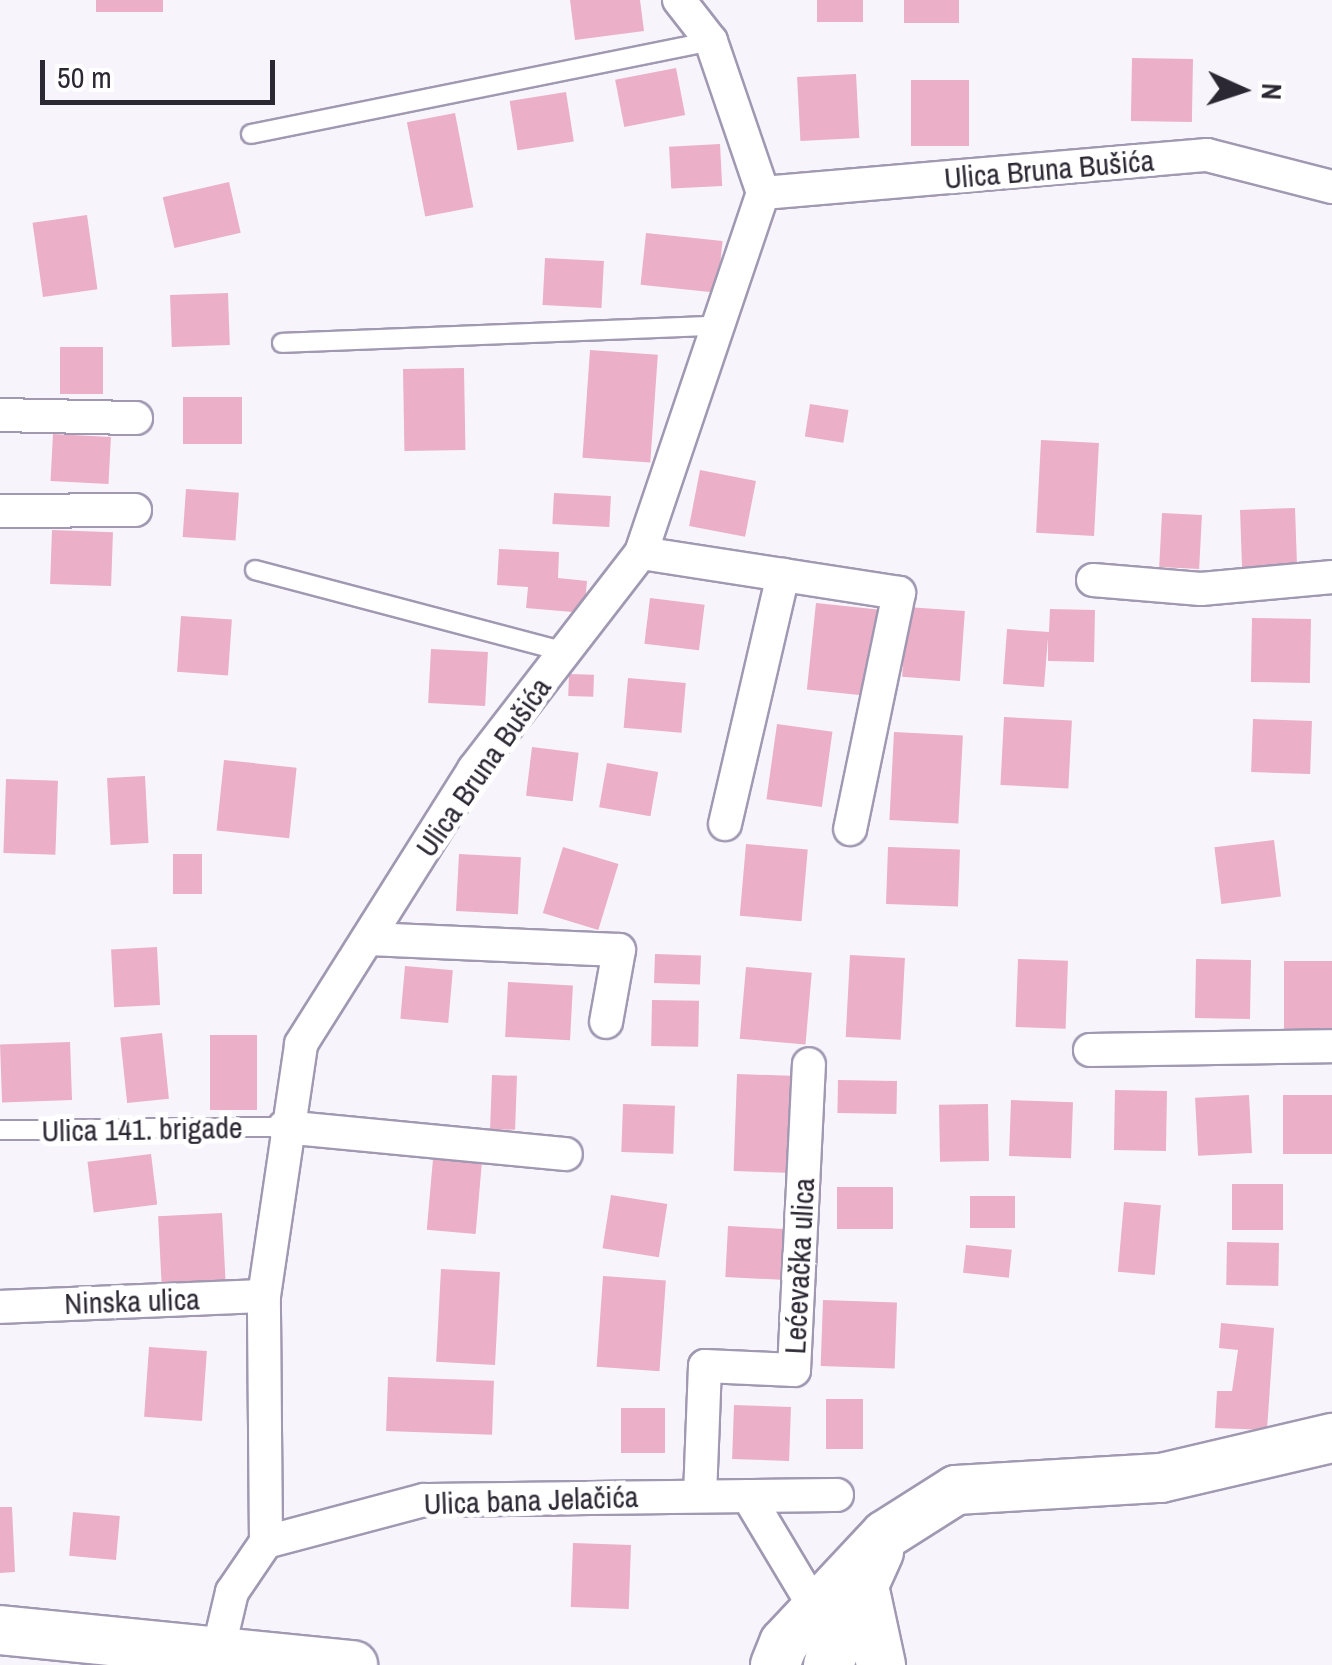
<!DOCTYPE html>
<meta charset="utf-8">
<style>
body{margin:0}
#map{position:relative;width:1332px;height:1665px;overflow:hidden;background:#f7f5fb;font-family:"Archivo Narrow",sans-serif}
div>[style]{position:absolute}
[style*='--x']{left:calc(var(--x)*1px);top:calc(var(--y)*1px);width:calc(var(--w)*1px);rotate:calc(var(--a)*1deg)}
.building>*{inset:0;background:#ebafc7;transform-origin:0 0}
.roads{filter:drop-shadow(2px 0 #a198b2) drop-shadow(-2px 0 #a198b2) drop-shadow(0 2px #a198b2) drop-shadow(0 -2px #a198b2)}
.lane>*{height:18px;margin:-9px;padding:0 9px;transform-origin:9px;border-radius:9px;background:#fff}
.street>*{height:32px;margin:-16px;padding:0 16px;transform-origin:16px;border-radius:16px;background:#fff}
.secondary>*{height:48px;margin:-24px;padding:0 24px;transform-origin:24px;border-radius:24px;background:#fff}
span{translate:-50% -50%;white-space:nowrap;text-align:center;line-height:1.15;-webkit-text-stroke:10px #fff;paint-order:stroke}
.street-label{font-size:30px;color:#2c2833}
.north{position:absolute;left:1192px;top:40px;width:100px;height:100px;-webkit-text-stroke:8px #fff;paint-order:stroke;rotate:93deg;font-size:28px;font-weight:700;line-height:40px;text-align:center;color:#2c2833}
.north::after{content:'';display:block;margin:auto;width:35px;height:45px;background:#2c2833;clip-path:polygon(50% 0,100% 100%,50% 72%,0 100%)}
.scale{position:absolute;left:40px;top:60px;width:235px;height:45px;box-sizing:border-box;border:5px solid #2c2833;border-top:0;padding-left:12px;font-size:30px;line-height:35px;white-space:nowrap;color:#2c2833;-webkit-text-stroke:8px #fff;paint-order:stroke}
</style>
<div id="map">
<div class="building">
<i style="left:96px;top:0;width:67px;height:12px"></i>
<i style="clip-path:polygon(570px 0,640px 0,644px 31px,575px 40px)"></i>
<i style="left:817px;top:0;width:46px;height:22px"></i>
<i style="left:904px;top:0;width:55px;height:23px"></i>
<i style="left:1132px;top:58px;width:61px;height:63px;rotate:1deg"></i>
<i style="left:676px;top:68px;width:48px;height:62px;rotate:79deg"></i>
<i style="left:856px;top:74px;width:64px;height:59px;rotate:87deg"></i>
<i style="left:911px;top:80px;width:58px;height:66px"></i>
<i style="left:566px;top:92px;width:50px;height:57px;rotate:81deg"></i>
<i style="left:455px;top:113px;width:96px;height:49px;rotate:79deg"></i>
<i style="left:720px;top:144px;width:42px;height:51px;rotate:87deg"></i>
<i style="left:229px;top:182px;width:52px;height:68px;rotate:77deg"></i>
<i style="left:87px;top:215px;width:75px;height:55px;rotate:82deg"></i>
<i style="left:646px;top:233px;width:77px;height:52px;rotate:6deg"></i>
<i style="left:545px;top:258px;width:59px;height:47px;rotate:3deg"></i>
<i style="left:228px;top:293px;width:52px;height:58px;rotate:88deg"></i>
<i style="left:60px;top:347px;width:43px;height:47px"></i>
<i style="left:590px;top:350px;width:68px;height:108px;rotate:4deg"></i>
<i style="left:464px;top:368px;width:82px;height:61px;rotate:89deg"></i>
<i style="left:183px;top:397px;width:59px;height:47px"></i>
<i style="left:810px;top:404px;width:39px;height:33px;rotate:9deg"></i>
<i style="left:53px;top:434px;width:58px;height:47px;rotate:3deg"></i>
<i style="left:1041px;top:440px;width:58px;height:93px;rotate:3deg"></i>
<i style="left:700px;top:470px;width:57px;height:57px;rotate:11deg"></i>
<i style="left:186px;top:489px;width:53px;height:48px;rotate:4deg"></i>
<i style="left:554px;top:493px;width:57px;height:31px;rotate:3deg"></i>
<i style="left:1295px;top:508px;width:64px;height:55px;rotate:88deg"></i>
<i style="left:1162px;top:513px;width:40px;height:54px;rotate:3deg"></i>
<i style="left:52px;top:530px;width:61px;height:54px;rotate:2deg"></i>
<i style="clip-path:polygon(499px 549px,559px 552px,558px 578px,587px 581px,584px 613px,526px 608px,528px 587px,497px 585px)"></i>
<i style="left:650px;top:598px;width:55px;height:46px;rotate:7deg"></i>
<i style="left:816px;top:603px;width:62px;height:87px;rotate:6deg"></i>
<i style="left:907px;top:607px;width:58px;height:70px;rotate:4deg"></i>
<i style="clip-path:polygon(1050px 609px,1095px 610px,1094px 662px,1048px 661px,1048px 638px,1044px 687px,1003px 684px,1007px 629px,1049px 632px)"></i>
<i style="left:181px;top:616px;width:51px;height:56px;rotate:4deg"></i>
<i style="left:1252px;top:618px;width:59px;height:64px;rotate:1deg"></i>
<i style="left:431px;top:649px;width:57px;height:54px;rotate:3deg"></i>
<i style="left:569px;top:674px;width:25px;height:22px;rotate:2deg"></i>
<i style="left:628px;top:678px;width:58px;height:50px;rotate:5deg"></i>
<i style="left:1004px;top:717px;width:68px;height:68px;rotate:3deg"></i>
<i style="left:1253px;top:719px;width:59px;height:53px;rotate:2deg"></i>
<i style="left:777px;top:724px;width:56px;height:76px;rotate:8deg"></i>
<i style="left:894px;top:732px;width:69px;height:88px;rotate:3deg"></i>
<i style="left:532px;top:747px;width:47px;height:49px;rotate:7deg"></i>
<i style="left:224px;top:760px;width:73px;height:71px;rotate:6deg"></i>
<i style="left:607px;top:763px;width:52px;height:45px;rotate:10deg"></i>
<i style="left:145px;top:776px;width:67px;height:38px;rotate:87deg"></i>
<i style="left:6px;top:779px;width:52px;height:74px;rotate:2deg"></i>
<i style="left:1274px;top:840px;width:57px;height:60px;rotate:83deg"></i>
<i style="left:746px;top:844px;width:62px;height:72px;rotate:5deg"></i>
<i style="left:563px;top:847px;width:58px;height:69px;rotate:17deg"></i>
<i style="left:888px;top:847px;width:72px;height:57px;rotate:2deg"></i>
<i style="left:173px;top:854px;width:29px;height:40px"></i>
<i style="left:459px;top:854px;width:62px;height:57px;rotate:3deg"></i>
<i style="left:157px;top:947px;width:58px;height:46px;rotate:87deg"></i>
<i style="left:655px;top:954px;width:46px;height:29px;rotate:2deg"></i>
<i style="left:850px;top:955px;width:55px;height:82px;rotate:3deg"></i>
<i style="left:1018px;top:959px;width:50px;height:68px;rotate:2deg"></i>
<i style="left:1196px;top:959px;width:55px;height:59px;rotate:1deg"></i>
<i style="left:1284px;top:961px;width:48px;height:79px"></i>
<i style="left:405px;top:966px;width:48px;height:53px;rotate:5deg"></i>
<i style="left:746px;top:967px;width:66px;height:72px;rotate:5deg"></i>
<i style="left:508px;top:982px;width:65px;height:55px;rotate:3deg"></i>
<i style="left:652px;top:1000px;width:47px;height:46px;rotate:1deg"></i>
<i style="left:162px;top:1033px;width:66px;height:42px;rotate:84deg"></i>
<i style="left:210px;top:1035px;width:47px;height:75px"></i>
<i style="left:70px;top:1042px;width:58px;height:70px;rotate:88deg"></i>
<i style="left:737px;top:1074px;width:60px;height:97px;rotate:2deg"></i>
<i style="left:492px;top:1075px;width:25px;height:54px;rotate:2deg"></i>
<i style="left:838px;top:1080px;width:59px;height:33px;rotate:1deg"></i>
<i style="left:1115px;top:1090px;width:52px;height:60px;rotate:1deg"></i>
<i style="left:1249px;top:1095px;width:58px;height:54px;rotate:87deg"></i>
<i style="left:1332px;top:1095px;width:59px;height:49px;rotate:90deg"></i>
<i style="left:1011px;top:1100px;width:62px;height:56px;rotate:2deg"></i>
<i style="left:623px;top:1104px;width:52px;height:48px;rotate:2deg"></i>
<i style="left:988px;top:1104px;width:57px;height:49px;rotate:89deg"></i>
<i style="left:151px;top:1154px;width:51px;height:64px;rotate:83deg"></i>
<i style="left:433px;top:1159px;width:49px;height:71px;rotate:5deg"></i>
<i style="left:1232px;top:1184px;width:51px;height:46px"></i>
<i style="left:837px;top:1187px;width:56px;height:42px"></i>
<i style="left:611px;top:1195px;width:57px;height:54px;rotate:9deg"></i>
<i style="left:970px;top:1196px;width:45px;height:32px"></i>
<i style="left:1124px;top:1202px;width:37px;height:70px;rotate:5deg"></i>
<i style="left:222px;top:1213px;width:68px;height:64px;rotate:87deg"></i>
<i style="left:728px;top:1226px;width:56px;height:51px;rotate:3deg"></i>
<i style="left:1227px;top:1242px;width:52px;height:43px;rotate:1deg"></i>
<i style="left:966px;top:1245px;width:46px;height:28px;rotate:6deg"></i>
<i style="left:441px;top:1269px;width:59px;height:93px;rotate:3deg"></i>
<i style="left:603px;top:1276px;width:63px;height:91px;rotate:4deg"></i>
<i style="left:823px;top:1300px;width:74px;height:66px;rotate:2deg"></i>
<i style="clip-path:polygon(1221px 1323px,1274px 1328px,1267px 1430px,1215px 1428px,1217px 1391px,1232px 1391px,1238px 1350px,1219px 1348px)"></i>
<i style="left:149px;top:1347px;width:58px;height:70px;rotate:4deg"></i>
<i style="left:388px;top:1377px;width:106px;height:54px;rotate:2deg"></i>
<i style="left:826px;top:1399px;width:37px;height:50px"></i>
<i style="left:734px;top:1405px;width:57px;height:54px;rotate:2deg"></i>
<i style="left:621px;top:1408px;width:44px;height:45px"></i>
<i style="clip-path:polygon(0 1507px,12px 1507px,15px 1572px,0 1573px)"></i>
<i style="left:73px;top:1512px;width:47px;height:44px;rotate:5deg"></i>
<i style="left:573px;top:1543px;width:58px;height:64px;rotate:2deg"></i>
</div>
<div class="roads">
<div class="lane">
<i style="--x:251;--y:134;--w:469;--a:-11.4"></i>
<i style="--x:282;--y:343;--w:442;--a:-2.3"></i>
<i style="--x:255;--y:570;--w:321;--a:14.8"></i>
<i style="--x:0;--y:1130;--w:284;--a:-0.6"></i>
</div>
<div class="street">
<i style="--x:763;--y:193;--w:446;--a:-4.9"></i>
<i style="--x:1207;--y:155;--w:129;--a:14.4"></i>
<i style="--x:0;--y:415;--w:136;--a:1.3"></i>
<i style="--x:0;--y:511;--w:135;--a:-0.4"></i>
<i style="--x:641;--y:553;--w:261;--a:8.8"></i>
<i style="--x:899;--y:593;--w:241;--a:101.7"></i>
<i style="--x:1093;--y:580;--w:108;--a:4.8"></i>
<i style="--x:1201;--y:589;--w:132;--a:-5.2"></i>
<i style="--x:725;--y:824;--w:256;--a:-76.9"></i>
<i style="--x:368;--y:939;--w:251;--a:2.5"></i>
<i style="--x:619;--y:950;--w:73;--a:100.2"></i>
<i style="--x:1090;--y:1050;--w:242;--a:-0.9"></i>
<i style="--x:284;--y:1127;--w:283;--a:5.5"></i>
<i style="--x:0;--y:1307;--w:264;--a:-2.4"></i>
<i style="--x:700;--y:1496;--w:130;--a:-87.8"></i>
<i style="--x:705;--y:1366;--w:89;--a:2.6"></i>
<i style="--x:794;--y:1370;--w:306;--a:-87.2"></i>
<i style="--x:748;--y:1496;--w:131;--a:59.1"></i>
<i style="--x:266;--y:1542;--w:246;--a:-90.5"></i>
<i style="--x:264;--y:1296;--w:255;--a:-81.6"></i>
<i style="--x:301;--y:1044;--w:325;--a:-57.8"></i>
<i style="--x:474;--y:769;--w:273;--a:-52.3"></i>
<i style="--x:641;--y:553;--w:380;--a:-71.3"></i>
<i style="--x:763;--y:193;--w:161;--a:-108.9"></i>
<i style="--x:711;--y:41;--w:52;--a:-128"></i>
<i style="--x:219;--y:1647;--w:57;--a:-76.7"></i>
<i style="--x:232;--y:1592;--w:60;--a:-55.8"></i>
<i style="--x:266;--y:1542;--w:163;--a:-14.9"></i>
<i style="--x:424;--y:1500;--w:413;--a:-0.7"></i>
</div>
<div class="secondary">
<i style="--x:866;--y:1595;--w:72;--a:77.9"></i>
<i style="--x:0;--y:1630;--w:355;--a:5.7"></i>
<i style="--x:775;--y:1665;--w:24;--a:-68"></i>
<i style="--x:784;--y:1643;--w:148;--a:-46.9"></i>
<i style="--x:885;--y:1535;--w:84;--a:-32.4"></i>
<i style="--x:956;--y:1490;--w:205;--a:-3.4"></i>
<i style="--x:1161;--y:1478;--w:176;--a:-13.2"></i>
<i style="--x:828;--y:1665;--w:124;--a:-65.7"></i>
</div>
</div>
<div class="street-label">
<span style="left:1049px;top:169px;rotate:-5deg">Ulica Bruna Bušića</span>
<span style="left:483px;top:767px;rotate:-55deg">Ulica Bruna Bušića</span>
<span style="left:142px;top:1129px;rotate:-1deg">Ulica 141. brigade</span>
<span style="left:799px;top:1266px;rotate:-87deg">Lećevačka ulica</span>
<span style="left:132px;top:1301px;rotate:-2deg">Ninska ulica</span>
<span style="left:531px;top:1500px;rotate:-2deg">Ulica bana Jelačića</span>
</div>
<div class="north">N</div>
<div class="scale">50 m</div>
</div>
